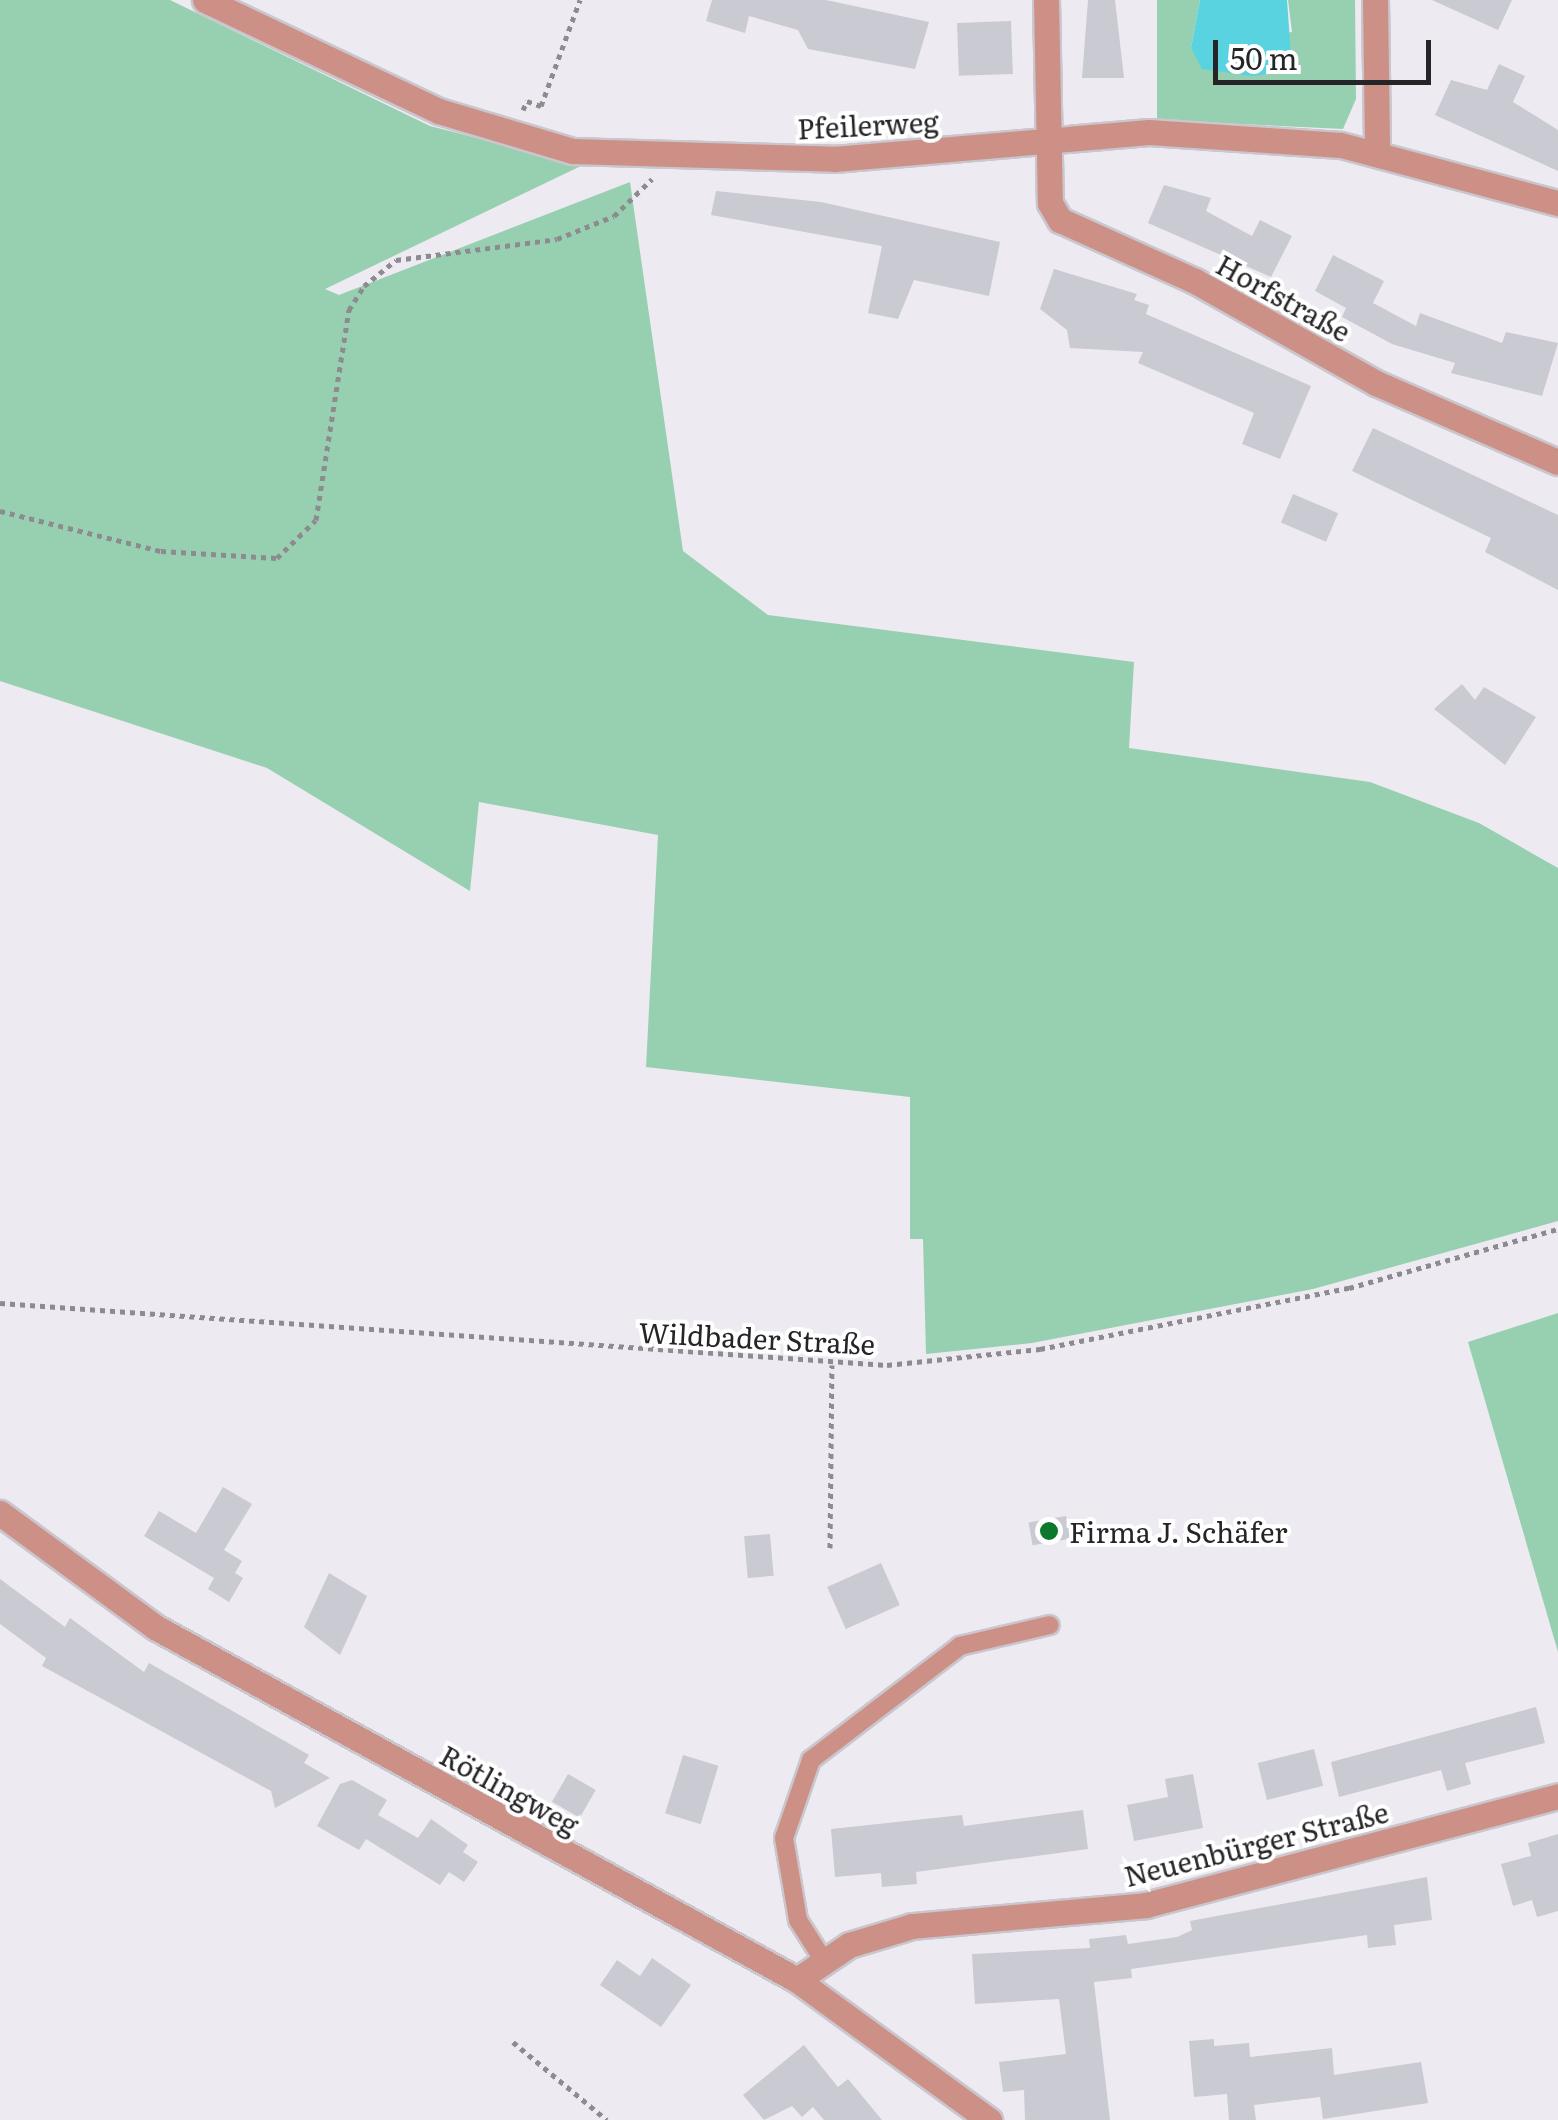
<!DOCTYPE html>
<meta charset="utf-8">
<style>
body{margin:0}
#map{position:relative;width:1558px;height:2120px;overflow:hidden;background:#eeeaf2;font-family:Literata,serif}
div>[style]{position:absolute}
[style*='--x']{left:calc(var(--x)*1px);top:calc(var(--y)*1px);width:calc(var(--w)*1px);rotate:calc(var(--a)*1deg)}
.green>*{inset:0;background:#97d0b1}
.water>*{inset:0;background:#59d3e0}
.building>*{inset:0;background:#c9cad2;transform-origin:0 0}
.path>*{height:5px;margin-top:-2.5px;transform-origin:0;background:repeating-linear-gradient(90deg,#8d8a90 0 5px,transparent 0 10px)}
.roads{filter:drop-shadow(2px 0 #cac6cd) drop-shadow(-2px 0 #cac6cd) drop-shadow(0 2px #cac6cd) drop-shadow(0 -2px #cac6cd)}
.service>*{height:18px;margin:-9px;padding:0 9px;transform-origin:9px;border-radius:9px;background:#cd9086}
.minor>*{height:25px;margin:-12.5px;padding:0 12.5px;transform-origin:12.5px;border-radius:12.5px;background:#cd9086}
.dots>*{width:28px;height:28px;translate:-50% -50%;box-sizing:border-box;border:5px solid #fff;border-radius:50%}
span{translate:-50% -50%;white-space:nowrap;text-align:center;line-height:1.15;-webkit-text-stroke:8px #fff;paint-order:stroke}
.street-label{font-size:28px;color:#252427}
.poi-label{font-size:28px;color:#252427}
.left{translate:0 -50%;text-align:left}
.scale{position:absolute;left:1213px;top:40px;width:218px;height:45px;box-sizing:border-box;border:5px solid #252427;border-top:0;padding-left:12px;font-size:30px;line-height:35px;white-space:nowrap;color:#252427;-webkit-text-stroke:8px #fff;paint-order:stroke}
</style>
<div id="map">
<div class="green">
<i style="clip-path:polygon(0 0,170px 0,430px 126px,583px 165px,325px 289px,339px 295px,630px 182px,683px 551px,768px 615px,1134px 662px,1129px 748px,1370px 782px,1479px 823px,1558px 868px,1558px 1221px,1313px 1289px,1032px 1343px,926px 1354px,923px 1239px,910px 1239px,910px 1097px,646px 1067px,658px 835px,479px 802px,470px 891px,267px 768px,0 681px)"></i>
<i style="clip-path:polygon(1157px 0,1200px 0,1191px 48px,1292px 32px,1288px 0,1355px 0,1356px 99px,1343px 129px,1157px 120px)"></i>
<i style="clip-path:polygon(1558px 1313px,1558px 1652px,1468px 1342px)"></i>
</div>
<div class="water">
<i style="clip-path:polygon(1200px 0,1287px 0,1291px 56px,1274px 73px,1252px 76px,1202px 69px,1191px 48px)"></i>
</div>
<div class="building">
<i style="clip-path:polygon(712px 0,826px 0,929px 22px,915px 69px,808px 49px,798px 30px,749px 16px,745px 33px,706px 21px)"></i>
<i style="clip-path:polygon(1088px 0,1115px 0,1124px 78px,1082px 78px)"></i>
<i style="clip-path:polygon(1432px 0,1512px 0,1498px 30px)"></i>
<i style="left:1011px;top:21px;width:53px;height:54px;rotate:88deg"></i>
<i style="clip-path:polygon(1499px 64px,1525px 76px,1513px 102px,1558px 130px,1558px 171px,1435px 115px,1451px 80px,1487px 90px)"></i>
<i style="clip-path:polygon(1164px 185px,1211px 198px,1206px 211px,1252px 236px,1260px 220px,1292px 236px,1271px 277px,1148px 223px)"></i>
<i style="clip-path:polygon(716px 191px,821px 202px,1000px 242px,989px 296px,914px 280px,898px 319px,868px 313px,882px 246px,711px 215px)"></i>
<i style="clip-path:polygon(1333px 255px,1384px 281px,1373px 303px,1416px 326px,1420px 313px,1502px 343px,1506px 332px,1558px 343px,1542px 396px,1451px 373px,1455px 363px,1392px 344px,1342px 317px,1346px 308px,1315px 291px)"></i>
<i style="clip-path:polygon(1054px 269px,1137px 294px,1134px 300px,1149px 305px,1146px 314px,1311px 386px,1280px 459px,1242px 444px,1254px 413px,1138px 363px,1143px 352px,1070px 348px,1067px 330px,1040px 309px)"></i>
<i style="clip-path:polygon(1373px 428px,1558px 515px,1558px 590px,1485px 552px,1491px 538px,1352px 471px)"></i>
<i style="left:1293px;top:494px;width:49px;height:31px;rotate:23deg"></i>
<i style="clip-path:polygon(1462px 684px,1475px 700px,1484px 687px,1536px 717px,1505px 765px,1434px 709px)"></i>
<i style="clip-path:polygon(223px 1487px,252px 1504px,224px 1550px,242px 1561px,235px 1573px,243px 1578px,229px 1602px,208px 1589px,214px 1578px,144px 1536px,159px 1511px,196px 1533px)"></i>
<i style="left:1066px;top:1516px;width:23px;height:38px;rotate:80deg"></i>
<i style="left:770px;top:1534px;width:42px;height:26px;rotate:85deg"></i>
<i style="left:881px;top:1563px;width:46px;height:59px;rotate:66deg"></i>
<i style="clip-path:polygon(329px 1573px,367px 1596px,340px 1655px,304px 1627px)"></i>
<i style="clip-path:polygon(0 1579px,65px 1627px,70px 1618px,144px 1672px,149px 1663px,309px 1755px,304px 1763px,330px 1778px,275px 1808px,271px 1791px,42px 1666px,46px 1658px,0 1624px)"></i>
<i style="clip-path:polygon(1536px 1707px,1545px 1743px,1465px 1763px,1471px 1784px,1447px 1791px,1441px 1770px,1339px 1797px,1331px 1762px)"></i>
<i style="left:1314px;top:1749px;width:38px;height:58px;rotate:76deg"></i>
<i style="left:683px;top:1755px;width:37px;height:61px;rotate:17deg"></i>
<i style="left:568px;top:1774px;width:32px;height:32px;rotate:30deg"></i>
<i style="clip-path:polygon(1193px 1774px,1203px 1828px,1134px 1841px,1127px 1805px,1168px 1797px,1165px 1779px)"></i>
<i style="clip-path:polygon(352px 1780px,387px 1800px,378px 1815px,418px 1838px,431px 1819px,468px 1845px,463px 1852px,478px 1862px,464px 1882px,449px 1872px,440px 1885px,366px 1839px,359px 1850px,317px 1826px,340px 1784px)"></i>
<i style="clip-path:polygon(1083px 1810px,1088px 1849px,916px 1872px,917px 1884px,882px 1887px,881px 1873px,835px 1877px,831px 1829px,962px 1815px,964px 1826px)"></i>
<i style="clip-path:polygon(1558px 1834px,1558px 1911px,1537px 1917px,1532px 1900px,1513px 1906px,1501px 1864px,1531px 1856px,1528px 1843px)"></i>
<i style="clip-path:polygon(1427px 1877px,1432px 1920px,1394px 1925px,1396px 1945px,1368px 1948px,1367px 1935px,1131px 1969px,1132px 1978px,1094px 1982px,1110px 2120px,1025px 2120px,1024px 2090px,1003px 2092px,999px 2062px,1066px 2054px,1059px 1999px,975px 2004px,972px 1954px,1090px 1948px,1089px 1939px,1126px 1935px,1128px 1944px,1177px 1937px,1192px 1930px,1190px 1921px)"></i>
<i style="clip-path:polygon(652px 1958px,691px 1985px,661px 2027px,600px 1985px,617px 1960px,640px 1976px)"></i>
<i style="clip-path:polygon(1214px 2039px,1214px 2046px,1249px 2043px,1250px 2057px,1332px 2048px,1334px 2075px,1421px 2062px,1428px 2103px,1323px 2119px,1320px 2097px,1254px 2105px,1256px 2120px,1229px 2120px,1227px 2094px,1194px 2097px,1189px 2041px)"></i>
<i style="clip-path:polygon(804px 2045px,838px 2087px,848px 2079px,882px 2120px,824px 2120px,813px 2107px,802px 2117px,792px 2106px,764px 2120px,743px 2095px)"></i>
</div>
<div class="path">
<i style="--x:523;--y:110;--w:10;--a:-66"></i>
<i style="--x:527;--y:101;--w:15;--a:20"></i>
<i style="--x:541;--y:106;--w:113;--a:-69.8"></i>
<i style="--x:0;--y:511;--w:166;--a:14"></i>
<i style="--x:161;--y:551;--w:116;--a:3.5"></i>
<i style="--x:277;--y:558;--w:54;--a:-44.3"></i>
<i style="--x:316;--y:520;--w:213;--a:-81.1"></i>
<i style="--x:349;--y:310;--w:28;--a:-58"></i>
<i style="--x:364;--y:286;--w:41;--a:-39.1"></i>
<i style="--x:396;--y:260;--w:162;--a:-7.4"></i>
<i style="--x:557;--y:239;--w:61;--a:-22"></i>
<i style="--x:614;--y:216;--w:53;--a:-44.2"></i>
<i style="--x:0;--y:1303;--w:889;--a:4"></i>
<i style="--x:887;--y:1365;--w:154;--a:-6"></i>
<i style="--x:1040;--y:1349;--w:315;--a:-11.2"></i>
<i style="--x:1349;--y:1288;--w:217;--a:-15.8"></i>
<i style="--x:830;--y:1548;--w:183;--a:-89.4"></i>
<i style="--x:513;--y:2042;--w:122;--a:39.7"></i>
</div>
<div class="roads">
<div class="service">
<i style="--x:822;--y:1958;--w:45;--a:-122.3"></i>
<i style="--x:798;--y:1920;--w:83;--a:-99.7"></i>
<i style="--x:784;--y:1838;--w:83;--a:-70.9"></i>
<i style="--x:811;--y:1760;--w:188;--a:-37.4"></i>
<i style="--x:960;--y:1646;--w:92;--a:-13.1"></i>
</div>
<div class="minor">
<i style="--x:205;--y:0;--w:259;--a:25.4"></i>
<i style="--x:439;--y:111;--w:139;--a:16.7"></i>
<i style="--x:572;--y:151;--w:262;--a:1.7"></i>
<i style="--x:834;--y:159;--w:316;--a:-4.9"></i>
<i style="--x:1149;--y:132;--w:192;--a:3.9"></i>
<i style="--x:1341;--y:145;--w:225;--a:15"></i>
<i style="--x:1046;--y:0;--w:203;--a:88.9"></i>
<i style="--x:1050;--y:203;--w:20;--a:60"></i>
<i style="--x:1060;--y:220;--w:148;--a:24.3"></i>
<i style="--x:1195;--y:281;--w:208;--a:29.4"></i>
<i style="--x:1376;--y:383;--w:198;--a:23.5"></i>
<i style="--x:1375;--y:0;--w:152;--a:89.2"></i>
<i style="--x:0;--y:1513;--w:192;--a:36.3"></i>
<i style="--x:155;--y:1627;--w:733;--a:28.8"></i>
<i style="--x:797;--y:1980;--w:238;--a:36.1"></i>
<i style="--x:797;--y:1980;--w:63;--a:-33.9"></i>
<i style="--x:849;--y:1945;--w:66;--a:-16.8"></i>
<i style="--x:912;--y:1926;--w:235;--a:-5.1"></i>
<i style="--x:1146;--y:1905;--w:426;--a:-14.8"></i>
</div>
</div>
<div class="dots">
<i style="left:1049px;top:1531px;background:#0d782c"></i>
</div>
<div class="street-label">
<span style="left:868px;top:124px;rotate:-3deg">Pfeilerweg</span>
<span style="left:1284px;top:297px;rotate:29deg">Horfstraße</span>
<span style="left:757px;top:1337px;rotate:3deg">Wildbader Straße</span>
<span style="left:510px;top:1789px;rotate:29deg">Rötlingweg</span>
<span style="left:1256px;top:1843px;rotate:-14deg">Neuenbürger Straße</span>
</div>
<div class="poi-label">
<span class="left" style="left:1069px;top:1531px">Firma J. Schäfer</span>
</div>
<div class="scale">50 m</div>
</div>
